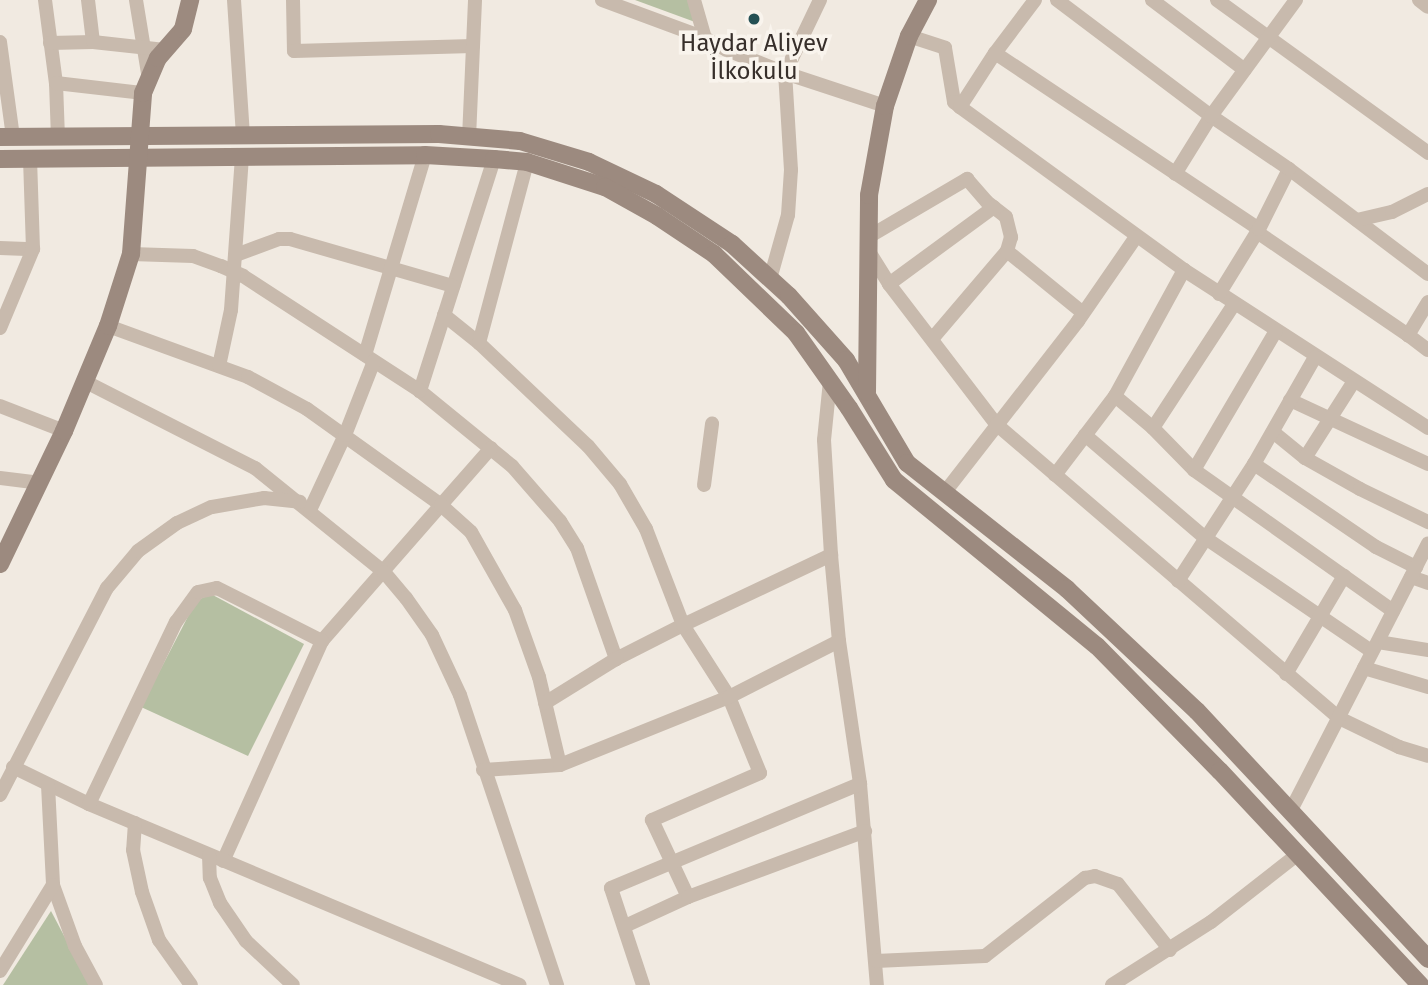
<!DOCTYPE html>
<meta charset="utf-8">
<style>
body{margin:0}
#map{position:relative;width:1428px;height:985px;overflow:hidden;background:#f1eae1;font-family:"Fira Sans",sans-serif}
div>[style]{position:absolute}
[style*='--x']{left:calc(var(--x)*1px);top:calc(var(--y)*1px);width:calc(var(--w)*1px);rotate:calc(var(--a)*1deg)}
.green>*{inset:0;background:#b5bfa2}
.street>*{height:14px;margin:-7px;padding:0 7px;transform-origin:7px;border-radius:7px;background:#c8baad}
.secondary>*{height:18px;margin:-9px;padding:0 9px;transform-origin:9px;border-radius:9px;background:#9c8a7f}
.dots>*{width:19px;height:19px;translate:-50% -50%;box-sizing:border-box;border:4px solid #f9f4ed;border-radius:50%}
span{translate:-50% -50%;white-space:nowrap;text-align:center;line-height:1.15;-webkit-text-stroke:7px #f9f4ed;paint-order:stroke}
.poi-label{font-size:24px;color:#372f2b}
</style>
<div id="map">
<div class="green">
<i style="clip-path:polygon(635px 0,688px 0,695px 22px)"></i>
<i style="clip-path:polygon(211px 594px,304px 644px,248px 756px,141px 707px,196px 601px)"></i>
<i style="clip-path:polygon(51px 911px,90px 985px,3px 985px)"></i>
</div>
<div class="street">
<i style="--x:45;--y:0;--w:84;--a:82.5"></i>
<i style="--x:56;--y:83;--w:54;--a:87.9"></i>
<i style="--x:88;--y:0;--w:42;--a:83.2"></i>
<i style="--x:136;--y:0;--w:80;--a:80.7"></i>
<i style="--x:234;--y:0;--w:135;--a:86.2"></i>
<i style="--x:293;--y:0;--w:51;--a:88.9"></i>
<i style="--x:294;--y:51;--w:179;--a:-1.6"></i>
<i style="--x:602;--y:0;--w:110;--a:20.3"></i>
<i style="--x:705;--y:38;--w:25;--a:29"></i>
<i style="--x:727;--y:50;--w:62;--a:21.6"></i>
<i style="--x:785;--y:73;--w:105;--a:18.3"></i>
<i style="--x:694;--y:0;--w:40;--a:74"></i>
<i style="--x:1035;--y:0;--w:66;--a:127"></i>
<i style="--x:995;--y:53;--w:317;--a:33.7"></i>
<i style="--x:1057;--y:0;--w:193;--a:37"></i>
<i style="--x:1211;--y:116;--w:68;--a:121.8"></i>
<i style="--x:1152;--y:0;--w:116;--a:37"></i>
<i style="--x:1217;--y:0;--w:261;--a:35.9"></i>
<i style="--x:1419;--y:0;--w:11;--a:38"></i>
<i style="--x:909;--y:36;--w:38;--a:18"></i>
<i style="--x:945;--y:48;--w:55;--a:80.5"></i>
<i style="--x:954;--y:102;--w:8;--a:40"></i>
<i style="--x:960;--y:107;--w:277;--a:36"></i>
<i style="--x:1184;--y:270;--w:291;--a:32.9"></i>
<i style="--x:0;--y:42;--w:96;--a:82.2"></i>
<i style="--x:50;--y:43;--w:43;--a:-1.3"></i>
<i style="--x:93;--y:42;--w:72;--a:6.3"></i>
<i style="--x:56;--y:83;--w:88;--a:6.6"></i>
<i style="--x:960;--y:107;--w:64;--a:-57.1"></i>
<i style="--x:469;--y:138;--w:138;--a:-87.5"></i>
<i style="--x:494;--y:159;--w:244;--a:107.7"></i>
<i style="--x:420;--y:391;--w:119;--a:39.2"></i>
<i style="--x:512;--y:466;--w:73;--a:48.9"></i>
<i style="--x:560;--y:521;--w:32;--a:58"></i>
<i style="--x:577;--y:548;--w:118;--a:70.6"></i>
<i style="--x:616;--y:659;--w:75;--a:-26.9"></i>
<i style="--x:683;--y:625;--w:85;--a:57.4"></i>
<i style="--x:729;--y:697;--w:82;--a:67.8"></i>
<i style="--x:760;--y:773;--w:118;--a:156.5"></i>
<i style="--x:652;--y:820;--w:85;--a:64.9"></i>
<i style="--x:1289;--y:169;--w:174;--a:37.1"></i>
<i style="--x:1357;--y:220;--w:36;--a:-13"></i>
<i style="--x:1392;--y:212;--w:40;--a:-26.6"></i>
<i style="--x:1257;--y:232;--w:183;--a:34.3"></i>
<i style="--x:870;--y:236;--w:113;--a:-30.4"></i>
<i style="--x:967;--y:179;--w:30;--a:49"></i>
<i style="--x:987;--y:202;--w:24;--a:38"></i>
<i style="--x:1006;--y:217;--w:21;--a:76"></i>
<i style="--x:1011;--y:237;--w:15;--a:106"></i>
<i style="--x:1007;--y:251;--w:114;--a:130.4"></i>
<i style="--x:0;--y:248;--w:33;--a:2"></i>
<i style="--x:868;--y:250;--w:40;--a:58"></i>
<i style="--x:889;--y:284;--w:176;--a:52.6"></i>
<i style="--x:996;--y:424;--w:452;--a:40.6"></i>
<i style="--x:1339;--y:718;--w:67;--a:25.8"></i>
<i style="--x:1399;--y:747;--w:30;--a:17"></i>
<i style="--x:1007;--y:251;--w:98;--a:39.2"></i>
<i style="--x:131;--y:254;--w:62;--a:1.8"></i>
<i style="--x:193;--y:256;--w:30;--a:20"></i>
<i style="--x:221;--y:266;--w:24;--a:24"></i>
<i style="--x:243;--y:276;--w:211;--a:33"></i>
<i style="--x:236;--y:255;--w:46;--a:-20.4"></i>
<i style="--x:279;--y:239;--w:11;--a:0"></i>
<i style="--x:290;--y:239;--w:170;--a:16.1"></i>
<i style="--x:770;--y:279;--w:66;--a:-74.3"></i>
<i style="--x:788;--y:215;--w:45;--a:-86.2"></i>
<i style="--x:791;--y:170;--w:97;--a:-93.5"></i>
<i style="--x:785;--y:73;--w:81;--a:-64.4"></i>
<i style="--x:889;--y:284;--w:130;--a:-36.3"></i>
<i style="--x:1219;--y:294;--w:76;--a:-58.4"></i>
<i style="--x:1259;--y:229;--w:67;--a:-63.4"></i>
<i style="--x:1289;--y:169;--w:94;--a:-145.8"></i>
<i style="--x:1211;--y:116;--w:144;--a:-53.8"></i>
<i style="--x:1428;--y:302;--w:39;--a:121"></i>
<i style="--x:1408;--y:335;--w:25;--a:37"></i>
<i style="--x:444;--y:315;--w:45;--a:38.7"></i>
<i style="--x:479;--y:343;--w:150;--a:43.4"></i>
<i style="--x:588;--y:446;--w:50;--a:49.9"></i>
<i style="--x:620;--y:484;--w:52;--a:60"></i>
<i style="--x:646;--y:529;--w:103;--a:68.9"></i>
<i style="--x:683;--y:625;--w:164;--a:-25.3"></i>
<i style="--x:108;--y:326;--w:149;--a:20"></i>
<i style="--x:248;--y:377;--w:67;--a:28.5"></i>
<i style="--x:307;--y:409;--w:165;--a:35.6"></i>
<i style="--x:441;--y:505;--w:181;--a:131.2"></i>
<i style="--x:322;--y:641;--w:241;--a:114.2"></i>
<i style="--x:0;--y:328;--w:86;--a:-67.3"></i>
<i style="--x:33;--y:249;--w:90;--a:-91.9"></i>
<i style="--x:479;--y:343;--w:187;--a:-75.1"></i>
<i style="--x:365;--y:355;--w:209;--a:-73.3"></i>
<i style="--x:219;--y:366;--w:57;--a:-77.9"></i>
<i style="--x:231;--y:310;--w:153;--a:-85.9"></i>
<i style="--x:830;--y:381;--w:59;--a:95.8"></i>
<i style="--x:824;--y:440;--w:115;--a:86.5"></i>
<i style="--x:831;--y:555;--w:86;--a:84.7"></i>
<i style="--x:839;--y:641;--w:145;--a:81.6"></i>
<i style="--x:860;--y:784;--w:202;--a:85.2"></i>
<i style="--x:86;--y:382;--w:190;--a:27"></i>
<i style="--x:255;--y:468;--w:166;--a:38.9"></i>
<i style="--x:384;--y:572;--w:34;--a:50"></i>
<i style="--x:406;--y:598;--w:45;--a:54.9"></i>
<i style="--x:432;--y:635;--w:66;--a:65"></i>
<i style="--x:460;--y:695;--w:306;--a:71.5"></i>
<i style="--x:1115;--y:396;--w:50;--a:40.1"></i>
<i style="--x:1153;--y:428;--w:59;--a:45.7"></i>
<i style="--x:1194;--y:470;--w:244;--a:35.3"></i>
<i style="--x:1290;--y:400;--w:152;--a:24.9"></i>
<i style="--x:0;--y:406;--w:69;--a:21.3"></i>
<i style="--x:1153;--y:428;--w:148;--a:-56.8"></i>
<i style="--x:1273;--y:432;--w:41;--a:39.1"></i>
<i style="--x:1305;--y:458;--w:63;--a:29.4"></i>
<i style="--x:1360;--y:489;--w:76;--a:25.9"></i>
<i style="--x:1085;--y:435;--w:157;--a:40.6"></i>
<i style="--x:1204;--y:537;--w:202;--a:34.3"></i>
<i style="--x:491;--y:448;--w:76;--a:131.3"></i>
<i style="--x:441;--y:505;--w:40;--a:42"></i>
<i style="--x:471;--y:532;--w:90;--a:60.6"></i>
<i style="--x:515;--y:610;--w:71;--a:70.3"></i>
<i style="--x:539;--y:677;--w:90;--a:76.6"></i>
<i style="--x:1305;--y:458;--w:91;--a:-57.5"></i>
<i style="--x:1254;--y:464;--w:148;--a:34.2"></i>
<i style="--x:1376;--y:547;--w:45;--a:26.6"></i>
<i style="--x:1194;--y:470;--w:161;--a:-59.5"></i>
<i style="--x:1055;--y:475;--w:99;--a:-52.8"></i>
<i style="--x:1115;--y:396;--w:144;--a:-61.3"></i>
<i style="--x:0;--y:478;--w:39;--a:7"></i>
<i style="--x:704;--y:485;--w:62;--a:-82.5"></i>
<i style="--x:945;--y:492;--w:217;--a:-52.1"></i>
<i style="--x:1078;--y:321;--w:102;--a:-55.4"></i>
<i style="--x:310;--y:510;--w:83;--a:-65"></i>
<i style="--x:345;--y:435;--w:79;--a:-68.6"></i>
<i style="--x:1411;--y:577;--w:18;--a:19"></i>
<i style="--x:1178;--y:581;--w:140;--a:-57"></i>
<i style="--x:1254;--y:464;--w:123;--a:-60.3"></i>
<i style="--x:1378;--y:642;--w:51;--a:9.1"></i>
<i style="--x:1364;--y:668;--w:67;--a:16.5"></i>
<i style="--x:1286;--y:674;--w:114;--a:-59.4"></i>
<i style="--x:545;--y:703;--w:84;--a:-31.8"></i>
<i style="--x:13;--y:767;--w:85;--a:26"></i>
<i style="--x:89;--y:804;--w:467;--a:22.8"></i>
<i style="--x:483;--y:770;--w:77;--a:-3.7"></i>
<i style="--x:560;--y:765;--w:182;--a:-21.9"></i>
<i style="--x:729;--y:697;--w:123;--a:-27"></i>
<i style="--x:48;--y:785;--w:100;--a:87.1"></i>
<i style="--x:53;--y:885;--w:65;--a:70.2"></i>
<i style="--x:75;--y:946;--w:44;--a:61.7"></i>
<i style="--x:0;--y:795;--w:233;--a:-62.7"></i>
<i style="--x:107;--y:588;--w:48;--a:-50"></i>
<i style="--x:138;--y:551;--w:48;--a:-35.7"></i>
<i style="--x:177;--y:523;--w:38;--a:-25"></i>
<i style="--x:212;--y:507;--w:53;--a:-9.8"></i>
<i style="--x:264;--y:498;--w:36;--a:6"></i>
<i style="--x:89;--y:804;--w:202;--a:-64.5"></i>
<i style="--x:176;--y:622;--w:37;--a:-54"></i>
<i style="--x:198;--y:592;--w:19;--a:-12"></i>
<i style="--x:217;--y:588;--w:118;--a:26.8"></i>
<i style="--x:1290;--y:812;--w:302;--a:-62.8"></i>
<i style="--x:135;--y:823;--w:27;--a:94"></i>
<i style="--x:133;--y:850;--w:43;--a:77.9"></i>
<i style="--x:142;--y:892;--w:51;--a:70.5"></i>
<i style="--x:159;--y:940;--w:55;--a:54.6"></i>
<i style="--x:209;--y:855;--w:23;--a:88"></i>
<i style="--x:210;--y:878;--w:27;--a:68"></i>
<i style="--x:220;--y:903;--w:46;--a:55.6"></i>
<i style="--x:246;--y:941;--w:64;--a:43.1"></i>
<i style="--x:625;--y:926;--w:69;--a:-24.7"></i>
<i style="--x:688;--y:897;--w:189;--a:-20.4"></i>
<i style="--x:876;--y:961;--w:109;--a:-2.6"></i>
<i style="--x:985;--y:956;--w:127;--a:-38"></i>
<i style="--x:1085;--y:878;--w:10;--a:-11"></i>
<i style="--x:1095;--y:876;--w:24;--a:19"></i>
<i style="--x:1118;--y:884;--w:84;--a:51.8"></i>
<i style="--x:0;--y:971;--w:101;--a:-58.4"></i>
<i style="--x:643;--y:985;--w:102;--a:-108.3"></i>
<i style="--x:611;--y:888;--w:270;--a:-22.7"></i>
<i style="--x:1112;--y:985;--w:117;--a:-32.5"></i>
<i style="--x:1211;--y:922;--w:110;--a:-38"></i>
</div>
<div class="secondary">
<i style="--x:0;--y:137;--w:439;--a:-0.4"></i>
<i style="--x:439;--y:134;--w:81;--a:4.9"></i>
<i style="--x:520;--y:141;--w:72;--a:16.9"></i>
<i style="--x:589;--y:162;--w:74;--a:25.5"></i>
<i style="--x:656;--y:194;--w:91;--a:33.3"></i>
<i style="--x:732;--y:244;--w:77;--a:42.4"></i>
<i style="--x:789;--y:296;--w:86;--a:48.3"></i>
<i style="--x:846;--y:360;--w:120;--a:59.4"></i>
<i style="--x:907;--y:463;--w:204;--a:38.2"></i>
<i style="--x:1067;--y:589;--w:178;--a:43.2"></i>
<i style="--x:1197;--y:711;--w:339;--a:47"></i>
<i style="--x:0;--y:159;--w:425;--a:-0.5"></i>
<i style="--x:425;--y:155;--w:69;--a:3.3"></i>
<i style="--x:494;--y:159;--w:33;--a:5"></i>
<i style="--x:527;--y:162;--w:82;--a:17.8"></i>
<i style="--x:605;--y:187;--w:60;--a:29.1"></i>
<i style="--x:657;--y:216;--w:69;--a:33.7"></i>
<i style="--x:714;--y:254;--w:114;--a:43.9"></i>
<i style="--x:796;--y:333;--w:92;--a:54.8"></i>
<i style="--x:849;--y:408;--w:85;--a:58"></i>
<i style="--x:894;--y:480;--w:262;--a:39.3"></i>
<i style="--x:1097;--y:646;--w:175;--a:45.5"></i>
<i style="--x:1220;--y:771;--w:293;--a:46.9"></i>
<i style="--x:867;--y:392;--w:197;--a:-89.4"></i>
<i style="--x:869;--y:195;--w:90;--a:-79.8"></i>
<i style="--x:885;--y:106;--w:74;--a:-71.1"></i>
<i style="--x:909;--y:36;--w:41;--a:-62.2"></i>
<i style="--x:0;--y:564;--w:148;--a:-64.3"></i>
<i style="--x:64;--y:431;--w:114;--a:-67.3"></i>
<i style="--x:108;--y:326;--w:76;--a:-72.3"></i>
<i style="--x:131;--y:254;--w:161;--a:-85.7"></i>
<i style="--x:143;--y:93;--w:38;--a:-67"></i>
<i style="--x:158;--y:58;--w:38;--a:-49"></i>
<i style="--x:183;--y:29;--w:30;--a:-76"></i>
</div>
<div class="dots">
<i style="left:754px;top:19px;background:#255155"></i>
</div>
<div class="poi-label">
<span style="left:754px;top:58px">Haydar Aliyev<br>İlkokulu</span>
</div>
</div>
